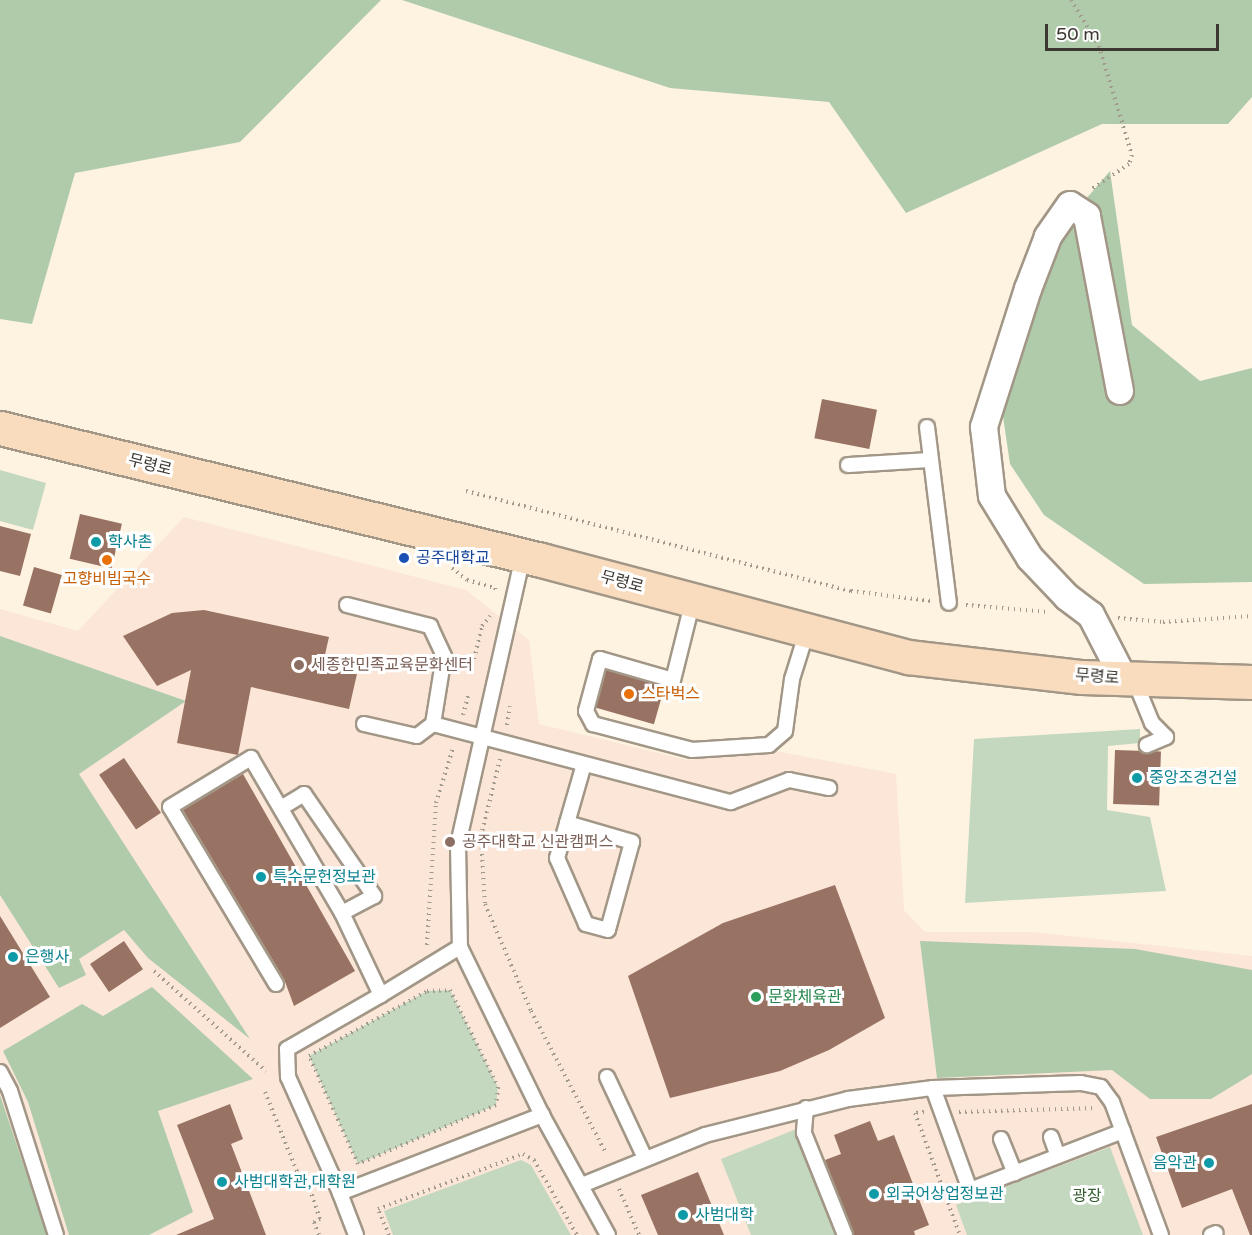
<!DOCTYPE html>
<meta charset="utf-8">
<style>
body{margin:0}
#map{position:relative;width:1252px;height:1235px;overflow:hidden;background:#fef3e1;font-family:"Varela Round","Noto Sans KR",sans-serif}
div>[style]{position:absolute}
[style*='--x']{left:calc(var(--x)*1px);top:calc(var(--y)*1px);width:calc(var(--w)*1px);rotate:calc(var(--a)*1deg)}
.education>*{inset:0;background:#fbe6d8}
.green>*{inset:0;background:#c3d8bf}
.forest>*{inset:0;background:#afcbaa}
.building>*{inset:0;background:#987262;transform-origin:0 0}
.path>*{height:4px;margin-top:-2px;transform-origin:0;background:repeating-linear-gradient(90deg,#a1998d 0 1.5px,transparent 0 6px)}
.roads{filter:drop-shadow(2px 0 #a29787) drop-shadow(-2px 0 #a29787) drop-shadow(0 2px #a29787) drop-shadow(0 -2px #a29787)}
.service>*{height:14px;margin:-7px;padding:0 7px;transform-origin:7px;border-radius:7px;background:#fff}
.minor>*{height:26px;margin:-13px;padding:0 13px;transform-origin:13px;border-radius:13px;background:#fff}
.secondary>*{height:33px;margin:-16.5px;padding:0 16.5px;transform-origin:16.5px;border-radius:16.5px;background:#f9dbbd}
.dots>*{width:16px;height:16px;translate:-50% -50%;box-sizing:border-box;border:3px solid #fff;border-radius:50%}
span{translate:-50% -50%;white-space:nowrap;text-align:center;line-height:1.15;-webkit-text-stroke:6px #fff;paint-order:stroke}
.street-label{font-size:16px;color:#3c3831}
.culture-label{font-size:16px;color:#0d838f}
.left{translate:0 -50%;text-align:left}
.right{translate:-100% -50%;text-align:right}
.transit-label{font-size:16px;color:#164399}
.food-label{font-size:16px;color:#c56008}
.education-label{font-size:16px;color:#785e54}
.leisure-label{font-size:16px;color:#27864d}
.park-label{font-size:16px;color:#385f31}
.scale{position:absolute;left:1045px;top:24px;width:174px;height:27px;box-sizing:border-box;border:3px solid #3c3831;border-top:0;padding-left:8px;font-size:18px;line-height:21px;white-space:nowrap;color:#3c3831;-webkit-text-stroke:4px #fff;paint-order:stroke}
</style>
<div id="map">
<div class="education">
<i style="clip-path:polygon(184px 517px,466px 590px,529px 640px,539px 724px,688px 760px,765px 749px,896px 774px,904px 910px,925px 932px,1033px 932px,1252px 956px,1252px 1235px,0 1235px,0 609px,78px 631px)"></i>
</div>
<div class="green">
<i style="clip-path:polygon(0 470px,46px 483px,33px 530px,0 521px)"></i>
<i style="clip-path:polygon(1140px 729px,1140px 743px,1108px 746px,1107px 810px,1150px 817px,1166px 891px,965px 903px,974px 739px)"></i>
<i style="clip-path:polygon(450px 990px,498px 1087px,496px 1105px,358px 1164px,309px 1056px,427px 991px)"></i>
<i style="clip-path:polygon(799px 1128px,841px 1235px,751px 1235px,721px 1159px)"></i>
<i style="clip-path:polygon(1110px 1147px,1143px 1235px,967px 1235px,956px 1205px)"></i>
<i style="clip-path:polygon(521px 1160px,531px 1165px,571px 1235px,393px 1235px,384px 1211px)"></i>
</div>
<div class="forest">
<i style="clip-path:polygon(0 0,381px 0,240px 142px,75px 173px,32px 324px,0 319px)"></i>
<i style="clip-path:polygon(402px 0,1252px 0,1252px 97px,1228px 124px,1102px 124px,906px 213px,829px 102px,670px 88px)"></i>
<i style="clip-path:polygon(1110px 171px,1132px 325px,1200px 381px,1252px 368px,1252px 582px,1144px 584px,1044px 515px,1010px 464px,1001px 403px,1055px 235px)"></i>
<i style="clip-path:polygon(0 636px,186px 701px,79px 774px,250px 1039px,148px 958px,124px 930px,79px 959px,86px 975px,59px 988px,0 895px)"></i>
<i style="clip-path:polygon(920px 941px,1135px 949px,1252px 970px,1252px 1074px,1211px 1099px,1150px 1099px,1112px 1070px,937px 1078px)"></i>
<i style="clip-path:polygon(152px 987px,253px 1079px,158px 1111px,193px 1212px,149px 1235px,69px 1235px,28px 1102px,3px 1051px,82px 1004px,103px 1016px)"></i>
<i style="clip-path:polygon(0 1094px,0 1095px,47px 1235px,0 1235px)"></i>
</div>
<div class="building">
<i style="left:822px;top:399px;width:56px;height:40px;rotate:11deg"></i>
<i style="left:80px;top:514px;width:43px;height:46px;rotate:13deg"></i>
<i style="clip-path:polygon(0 526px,31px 534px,20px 576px,0 571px)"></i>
<i style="left:34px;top:567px;width:29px;height:40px;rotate:16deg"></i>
<i style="clip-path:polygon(204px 610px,329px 637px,324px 659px,359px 665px,349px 709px,251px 687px,238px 755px,177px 743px,191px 670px,157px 686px,123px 636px,172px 613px)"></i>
<i style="left:606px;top:670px;width:61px;height:39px;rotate:16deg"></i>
<i style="left:1115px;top:750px;width:46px;height:54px;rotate:2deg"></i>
<i style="left:124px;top:758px;width:66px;height:30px;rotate:56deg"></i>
<i style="clip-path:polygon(243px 774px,355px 971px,294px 1006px,284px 979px,183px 810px)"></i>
<i style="clip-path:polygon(835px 885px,885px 1018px,829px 1050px,780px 1071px,670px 1098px,628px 976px,723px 923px)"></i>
<i style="clip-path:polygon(0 916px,50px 997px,0 1028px)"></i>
<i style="left:124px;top:941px;width:34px;height:41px;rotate:56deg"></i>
<i style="clip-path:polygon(230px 1104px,243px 1139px,231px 1144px,266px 1235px,176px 1235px,214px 1219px,177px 1125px)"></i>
<i style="clip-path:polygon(1252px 1104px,1252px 1235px,1250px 1235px,1232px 1189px,1182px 1208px,1156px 1137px)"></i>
<i style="clip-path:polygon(870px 1121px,878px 1141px,894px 1135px,929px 1225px,914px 1231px,915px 1235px,854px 1235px,825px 1160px,841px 1154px,834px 1135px)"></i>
<i style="clip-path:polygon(698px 1172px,724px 1235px,658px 1235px,641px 1195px)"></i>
</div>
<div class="path">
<i style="--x:1071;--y:0;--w:54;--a:58.7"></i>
<i style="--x:1099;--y:46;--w:114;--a:73.2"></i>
<i style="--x:1132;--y:155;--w:9;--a:108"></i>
<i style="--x:1129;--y:164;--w:47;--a:146.3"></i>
<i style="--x:466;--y:491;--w:398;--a:14.6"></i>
<i style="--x:851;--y:591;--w:81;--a:7.1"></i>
<i style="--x:452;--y:568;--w:19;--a:39"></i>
<i style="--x:467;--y:580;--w:29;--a:16"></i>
<i style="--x:495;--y:588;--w:3;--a:72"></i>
<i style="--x:966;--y:605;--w:82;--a:4.9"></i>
<i style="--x:1118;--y:618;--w:45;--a:5.1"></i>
<i style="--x:1163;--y:622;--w:89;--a:-3.9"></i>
<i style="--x:474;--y:659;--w:34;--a:-76"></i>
<i style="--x:482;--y:626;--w:13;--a:-51"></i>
<i style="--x:463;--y:715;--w:23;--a:-75"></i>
<i style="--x:507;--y:725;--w:19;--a:-81"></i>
<i style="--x:500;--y:759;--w:79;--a:103.9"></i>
<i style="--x:481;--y:836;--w:68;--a:86.6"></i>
<i style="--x:485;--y:904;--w:116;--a:66.7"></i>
<i style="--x:531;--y:1011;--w:161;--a:62.2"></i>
<i style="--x:427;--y:945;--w:142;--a:-86.4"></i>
<i style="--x:436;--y:803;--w:58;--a:-72.8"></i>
<i style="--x:154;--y:971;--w:150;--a:41.8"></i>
<i style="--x:450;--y:990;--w:108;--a:63.7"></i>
<i style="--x:498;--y:1087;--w:18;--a:96"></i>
<i style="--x:496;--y:1105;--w:150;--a:156.9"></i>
<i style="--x:358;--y:1164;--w:119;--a:-114.4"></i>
<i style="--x:309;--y:1056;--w:135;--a:-28.8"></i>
<i style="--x:427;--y:991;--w:23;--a:-2"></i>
<i style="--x:265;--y:1092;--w:88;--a:68.1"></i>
<i style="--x:298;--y:1174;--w:6;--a:-18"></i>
<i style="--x:304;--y:1172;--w:50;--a:71.2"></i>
<i style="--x:320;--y:1219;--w:7;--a:153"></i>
<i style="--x:314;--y:1222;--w:14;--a:69"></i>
<i style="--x:924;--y:1112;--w:9;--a:174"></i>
<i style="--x:915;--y:1113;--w:130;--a:69.8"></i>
<i style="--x:959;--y:1112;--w:136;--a:-1.7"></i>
<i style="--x:619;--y:1189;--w:50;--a:66.5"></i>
<i style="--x:389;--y:1235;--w:28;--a:-113"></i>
<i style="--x:378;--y:1209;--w:155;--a:-20.8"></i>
<i style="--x:523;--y:1154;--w:13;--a:29"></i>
<i style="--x:534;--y:1160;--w:86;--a:60.2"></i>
</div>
<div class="roads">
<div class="service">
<i style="--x:927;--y:427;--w:177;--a:82.9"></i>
<i style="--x:848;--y:465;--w:82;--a:-3.5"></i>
<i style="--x:523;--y:556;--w:296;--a:102.7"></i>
<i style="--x:458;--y:845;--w:102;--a:88.9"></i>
<i style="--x:460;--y:947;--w:187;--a:64"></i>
<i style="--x:542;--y:1115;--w:137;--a:61.2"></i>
<i style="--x:693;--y:600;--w:82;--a:104"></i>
<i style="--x:673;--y:680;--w:76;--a:-164"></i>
<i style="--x:600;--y:659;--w:54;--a:105.1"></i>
<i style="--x:586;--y:711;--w:15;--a:62"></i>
<i style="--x:593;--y:724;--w:102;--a:14.7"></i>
<i style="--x:692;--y:750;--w:77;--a:-3.7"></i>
<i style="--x:769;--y:745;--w:21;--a:-41"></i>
<i style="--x:785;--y:731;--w:52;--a:-82.3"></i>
<i style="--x:792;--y:679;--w:50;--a:-72.6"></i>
<i style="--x:347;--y:605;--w:86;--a:14.2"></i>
<i style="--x:430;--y:626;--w:33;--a:65"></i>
<i style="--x:444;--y:656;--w:69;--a:99.2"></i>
<i style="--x:433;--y:724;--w:308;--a:14.7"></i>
<i style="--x:731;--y:802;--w:62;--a:-20.8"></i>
<i style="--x:789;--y:780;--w:41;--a:11.3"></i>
<i style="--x:1134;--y:679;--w:48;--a:67.8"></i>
<i style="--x:1152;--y:723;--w:20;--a:45"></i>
<i style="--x:1166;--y:737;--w:21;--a:157"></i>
<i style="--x:364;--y:724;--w:54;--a:12.8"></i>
<i style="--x:417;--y:736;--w:20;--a:-37"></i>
<i style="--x:281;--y:808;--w:27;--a:-31"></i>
<i style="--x:304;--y:794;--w:124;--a:55.5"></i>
<i style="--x:374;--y:896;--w:36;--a:152"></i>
<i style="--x:567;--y:823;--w:68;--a:16.3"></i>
<i style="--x:632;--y:842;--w:91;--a:105.3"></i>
<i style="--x:608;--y:930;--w:23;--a:-165"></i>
<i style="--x:586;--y:924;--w:72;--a:-113.7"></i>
<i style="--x:557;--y:858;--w:36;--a:-74"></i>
<i style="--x:567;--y:823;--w:61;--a:-73.9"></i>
<i style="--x:276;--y:984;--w:206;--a:-120.9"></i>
<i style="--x:170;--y:807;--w:95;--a:-31.2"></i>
<i style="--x:251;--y:758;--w:180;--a:59.6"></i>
<i style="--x:342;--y:913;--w:91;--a:64.6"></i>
<i style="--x:381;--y:995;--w:92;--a:-31.3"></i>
<i style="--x:0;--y:1072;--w:21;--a:62"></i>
<i style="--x:10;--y:1091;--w:151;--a:72.3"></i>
<i style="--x:607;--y:1077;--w:89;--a:64.9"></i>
<i style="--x:933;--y:1088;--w:109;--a:70.1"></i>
<i style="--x:970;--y:1190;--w:164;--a:-21.1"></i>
<i style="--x:806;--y:1108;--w:25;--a:95"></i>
<i style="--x:804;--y:1133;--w:110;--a:68.1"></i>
<i style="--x:1051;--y:1137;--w:20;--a:70"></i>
<i style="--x:1001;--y:1139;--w:37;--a:68"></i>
<i style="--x:582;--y:1185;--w:133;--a:-22.1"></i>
<i style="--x:705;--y:1135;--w:147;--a:-14.1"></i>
<i style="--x:848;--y:1099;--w:86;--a:-7.4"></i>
<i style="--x:933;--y:1088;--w:148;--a:-1.9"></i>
<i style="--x:1081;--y:1083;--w:20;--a:11"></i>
<i style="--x:1101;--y:1087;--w:19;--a:54"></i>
<i style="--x:1112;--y:1102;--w:142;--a:69.8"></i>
<i style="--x:340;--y:1193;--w:127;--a:-114.1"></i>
<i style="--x:288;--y:1077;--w:28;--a:-92"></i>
<i style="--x:287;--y:1049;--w:108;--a:-29.9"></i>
<i style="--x:356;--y:1235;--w:45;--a:-110.9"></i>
<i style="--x:340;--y:1193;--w:217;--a:-21.1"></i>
<i style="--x:1211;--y:1235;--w:5;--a:-22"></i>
</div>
<div class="minor">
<i style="--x:1120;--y:391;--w:178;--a:-100.7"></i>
<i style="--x:1087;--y:216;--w:20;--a:-147"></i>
<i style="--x:1070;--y:205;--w:39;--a:125"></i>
<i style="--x:1048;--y:237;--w:56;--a:111"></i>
<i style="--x:1028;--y:289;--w:145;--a:107.7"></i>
<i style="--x:984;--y:427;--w:69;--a:83.4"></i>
<i style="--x:992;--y:496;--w:73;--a:58.5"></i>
<i style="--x:1030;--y:558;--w:54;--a:46.5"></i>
<i style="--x:1067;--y:597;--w:30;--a:37"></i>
<i style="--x:1091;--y:615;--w:72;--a:62.7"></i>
</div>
<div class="secondary">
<i style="--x:0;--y:428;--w:557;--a:13.71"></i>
<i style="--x:541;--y:560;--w:380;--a:14.8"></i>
<i style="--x:908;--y:657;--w:175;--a:6.6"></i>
<i style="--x:1082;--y:677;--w:170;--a:1.7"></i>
</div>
</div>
<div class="dots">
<i style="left:96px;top:542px;background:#0f9aa8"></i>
<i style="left:404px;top:558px;background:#1a4fb4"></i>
<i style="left:107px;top:560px;background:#e8710a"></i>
<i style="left:299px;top:665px;background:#8d6e63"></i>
<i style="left:629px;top:694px;background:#e8710a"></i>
<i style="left:1137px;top:778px;background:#0f9aa8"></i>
<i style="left:450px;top:842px;background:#8d6e63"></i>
<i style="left:261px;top:877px;background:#0f9aa8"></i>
<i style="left:13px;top:957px;background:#0f9aa8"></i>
<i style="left:756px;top:997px;background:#2e9e5b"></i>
<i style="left:1209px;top:1163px;background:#0f9aa8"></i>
<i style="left:222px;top:1182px;background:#0f9aa8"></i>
<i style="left:874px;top:1194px;background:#0f9aa8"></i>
<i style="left:683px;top:1215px;background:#0f9aa8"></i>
</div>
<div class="street-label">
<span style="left:150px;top:465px;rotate:14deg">무령로</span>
<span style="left:622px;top:582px;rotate:15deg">무령로</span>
<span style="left:1097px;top:677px;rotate:4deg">무령로</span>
</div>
<div class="culture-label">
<span class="left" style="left:108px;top:542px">학사촌</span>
<span class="left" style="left:1149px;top:778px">중앙조경건설</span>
<span class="left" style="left:273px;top:877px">특수문헌정보관</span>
<span class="left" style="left:25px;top:957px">은행사</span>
<span class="right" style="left:1197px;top:1163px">음악관</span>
<span class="left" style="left:234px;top:1182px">사범대학관,대학원</span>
<span class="left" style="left:886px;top:1194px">외국어상업정보관</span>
<span class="left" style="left:695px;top:1215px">사범대학</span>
</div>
<div class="transit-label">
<span class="left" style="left:416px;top:558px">공주대학교</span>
</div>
<div class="food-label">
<span style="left:107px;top:579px">고향비빔국수</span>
<span class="left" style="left:641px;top:694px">스타벅스</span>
</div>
<div class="education-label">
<span class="left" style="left:311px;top:665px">세종한민족교육문화센터</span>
<span class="left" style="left:462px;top:842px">공주대학교 신관캠퍼스</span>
</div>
<div class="leisure-label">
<span class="left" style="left:768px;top:997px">문화체육관</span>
</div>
<div class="park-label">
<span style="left:1087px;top:1196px">광장</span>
</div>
<div class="scale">50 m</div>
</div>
